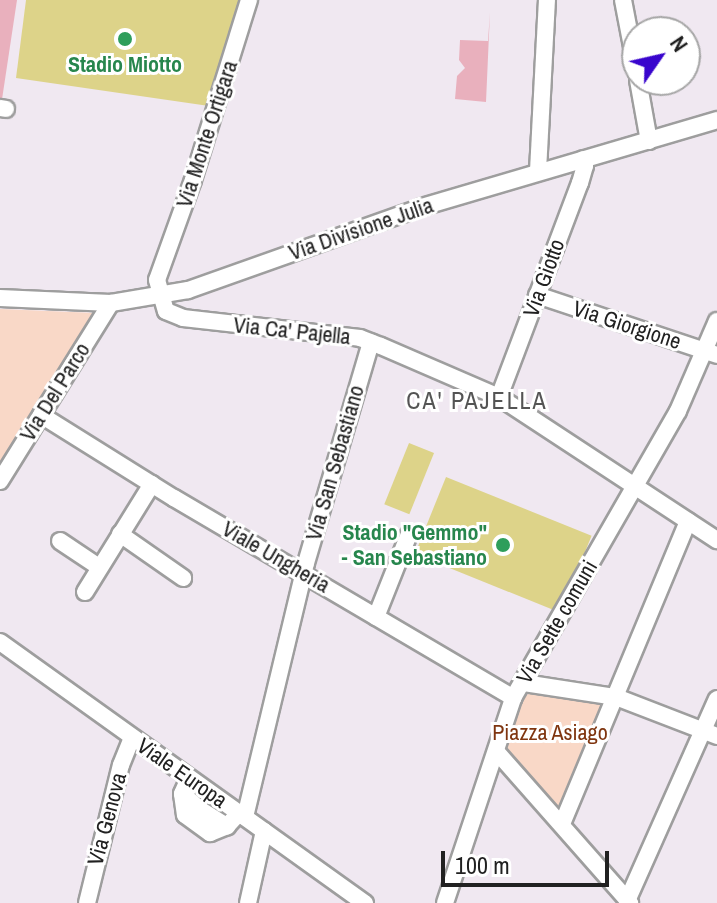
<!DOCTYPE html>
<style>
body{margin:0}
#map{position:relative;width:717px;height:903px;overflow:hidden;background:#f0e8f1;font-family:"Archivo Narrow",sans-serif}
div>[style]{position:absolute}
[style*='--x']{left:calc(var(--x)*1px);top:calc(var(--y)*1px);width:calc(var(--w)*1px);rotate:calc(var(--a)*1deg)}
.grass>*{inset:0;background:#e9b0bd}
.park>*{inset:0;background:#f9d8c7}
.pitch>*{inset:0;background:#ddd389;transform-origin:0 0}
.roads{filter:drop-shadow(2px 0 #9e9e9e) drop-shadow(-2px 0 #9e9e9e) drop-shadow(0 2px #9e9e9e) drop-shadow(0 -2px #9e9e9e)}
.minor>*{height:16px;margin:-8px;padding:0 8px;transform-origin:8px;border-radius:8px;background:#fff}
.dots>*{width:22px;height:22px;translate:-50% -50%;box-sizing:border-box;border:4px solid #fff;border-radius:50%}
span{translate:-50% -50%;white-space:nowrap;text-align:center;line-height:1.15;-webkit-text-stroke:6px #fff;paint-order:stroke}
.leisure-label{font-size:22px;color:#27864d;font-weight:700}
.right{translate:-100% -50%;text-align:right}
.street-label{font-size:22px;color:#212121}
.park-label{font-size:22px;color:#7f350f}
.neighbourhood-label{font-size:24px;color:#545454;letter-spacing:2px}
.north{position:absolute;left:621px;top:16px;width:80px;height:80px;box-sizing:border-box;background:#fff;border:2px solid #a6a6a6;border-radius:50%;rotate:56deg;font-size:22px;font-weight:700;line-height:32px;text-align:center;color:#212121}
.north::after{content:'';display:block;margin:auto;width:28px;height:36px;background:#3905cd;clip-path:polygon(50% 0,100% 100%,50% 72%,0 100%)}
.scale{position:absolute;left:441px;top:851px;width:168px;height:36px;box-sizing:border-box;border:4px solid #212121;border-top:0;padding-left:10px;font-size:24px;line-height:28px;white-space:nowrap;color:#212121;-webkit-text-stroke:6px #fff;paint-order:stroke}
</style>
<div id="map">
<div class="grass">
<i style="clip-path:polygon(0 0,17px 0,1px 106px,0 106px)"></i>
<i style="clip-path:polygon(490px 12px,486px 102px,455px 99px,457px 76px,465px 68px,459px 60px,460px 40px,488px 41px)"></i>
</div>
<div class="park">
<i style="clip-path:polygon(0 309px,95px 313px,0 470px)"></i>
<i style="clip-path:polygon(538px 691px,554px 691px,605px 705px,559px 814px,503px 750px,517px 709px,526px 695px)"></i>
</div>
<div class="pitch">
<i style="clip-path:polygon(26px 0,242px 0,209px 106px,16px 78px)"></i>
<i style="left:409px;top:443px;width:27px;height:66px;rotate:22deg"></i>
<i style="left:446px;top:477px;width:157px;height:83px;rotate:22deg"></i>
</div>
<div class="roads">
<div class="minor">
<i style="--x:249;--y:0;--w:189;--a:107.3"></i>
<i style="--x:193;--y:180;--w:106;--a:109.8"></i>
<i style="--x:157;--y:280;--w:32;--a:74"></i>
<i style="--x:166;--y:311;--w:18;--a:22"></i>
<i style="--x:183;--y:318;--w:178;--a:6.4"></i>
<i style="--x:360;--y:338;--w:22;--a:21"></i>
<i style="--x:381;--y:346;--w:129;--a:23.4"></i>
<i style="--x:499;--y:397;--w:261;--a:33.3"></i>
<i style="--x:623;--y:0;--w:74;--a:79.1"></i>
<i style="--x:638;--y:80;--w:62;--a:79.8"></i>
<i style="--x:0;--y:108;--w:6;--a:9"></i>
<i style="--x:538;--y:171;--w:171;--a:-87"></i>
<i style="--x:537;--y:295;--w:190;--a:18.4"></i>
<i style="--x:0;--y:298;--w:111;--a:2.6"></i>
<i style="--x:111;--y:303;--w:78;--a:-9.6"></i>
<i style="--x:188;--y:290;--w:248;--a:-19.5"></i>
<i style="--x:422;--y:207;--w:308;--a:-16.4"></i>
<i style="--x:499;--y:397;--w:229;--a:-69.3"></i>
<i style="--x:580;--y:183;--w:18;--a:-74"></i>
<i style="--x:585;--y:166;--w:7;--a:-106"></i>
<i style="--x:41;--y:415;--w:157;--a:32"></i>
<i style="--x:174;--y:498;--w:394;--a:30.5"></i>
<i style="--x:0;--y:481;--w:210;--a:-58.1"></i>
<i style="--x:120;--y:534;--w:77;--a:34.9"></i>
<i style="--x:60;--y:541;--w:47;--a:33.7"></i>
<i style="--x:85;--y:592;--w:127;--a:-58.2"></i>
<i style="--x:376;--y:617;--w:89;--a:-68.3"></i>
<i style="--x:0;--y:642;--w:449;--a:35.6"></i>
<i style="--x:524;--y:683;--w:93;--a:8.7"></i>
<i style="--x:616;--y:697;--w:108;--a:21.1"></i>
<i style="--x:496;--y:751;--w:203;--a:48.6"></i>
<i style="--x:189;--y:778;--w:17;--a:114"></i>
<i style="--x:182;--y:794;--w:25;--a:40"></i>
<i style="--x:201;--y:810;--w:31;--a:32"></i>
<i style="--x:227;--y:826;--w:18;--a:-47"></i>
<i style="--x:182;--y:794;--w:21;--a:82"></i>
<i style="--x:185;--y:815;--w:31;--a:36"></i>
<i style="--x:210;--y:833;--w:18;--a:-22"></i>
<i style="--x:245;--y:817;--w:261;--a:-76.5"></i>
<i style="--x:306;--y:563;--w:230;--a:-73.6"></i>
<i style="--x:562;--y:824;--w:328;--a:-67.4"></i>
<i style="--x:627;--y:901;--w:221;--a:-66"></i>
<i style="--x:87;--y:903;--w:142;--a:-76.2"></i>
<i style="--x:121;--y:765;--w:29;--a:-68"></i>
<i style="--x:248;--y:903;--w:74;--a:-77.5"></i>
<i style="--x:445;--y:903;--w:216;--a:-71.6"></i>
<i style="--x:513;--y:698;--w:331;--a:-60.1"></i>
<i style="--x:678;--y:411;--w:98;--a:-66.6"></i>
</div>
</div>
<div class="dots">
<i style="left:125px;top:39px;background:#2e9e5b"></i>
<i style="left:503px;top:545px;background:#2e9e5b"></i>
</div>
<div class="leisure-label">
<span style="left:125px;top:65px">Stadio Miotto</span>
<span class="right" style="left:487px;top:545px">Stadio "Gemmo"<br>- San Sebastiano</span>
</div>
<div class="street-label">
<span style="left:207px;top:134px;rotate:-72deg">Via Monte Ortigara</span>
<span style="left:361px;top:229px;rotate:-19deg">Via Divisione Julia</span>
<span style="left:544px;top:278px;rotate:-70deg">Via Giotto</span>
<span style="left:627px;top:325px;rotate:18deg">Via Giorgione</span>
<span style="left:292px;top:331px;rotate:6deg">Via Ca' Pajella</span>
<span style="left:55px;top:392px;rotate:-58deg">Via Del Parco</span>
<span style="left:335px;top:463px;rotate:-74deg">Via San Sebastiano</span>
<span style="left:276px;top:557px;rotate:30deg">Viale Ungheria</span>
<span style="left:557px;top:622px;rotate:-60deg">Via Sette comuni</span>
<span style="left:182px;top:773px;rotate:35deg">Viale Europa</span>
<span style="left:107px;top:819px;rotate:-75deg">Via Genova</span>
</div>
<div class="park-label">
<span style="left:550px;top:733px">Piazza Asiago</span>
</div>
<div class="neighbourhood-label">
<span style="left:477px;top:401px">CA' PAJELLA</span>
</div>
<div class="north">N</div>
<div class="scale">100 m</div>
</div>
